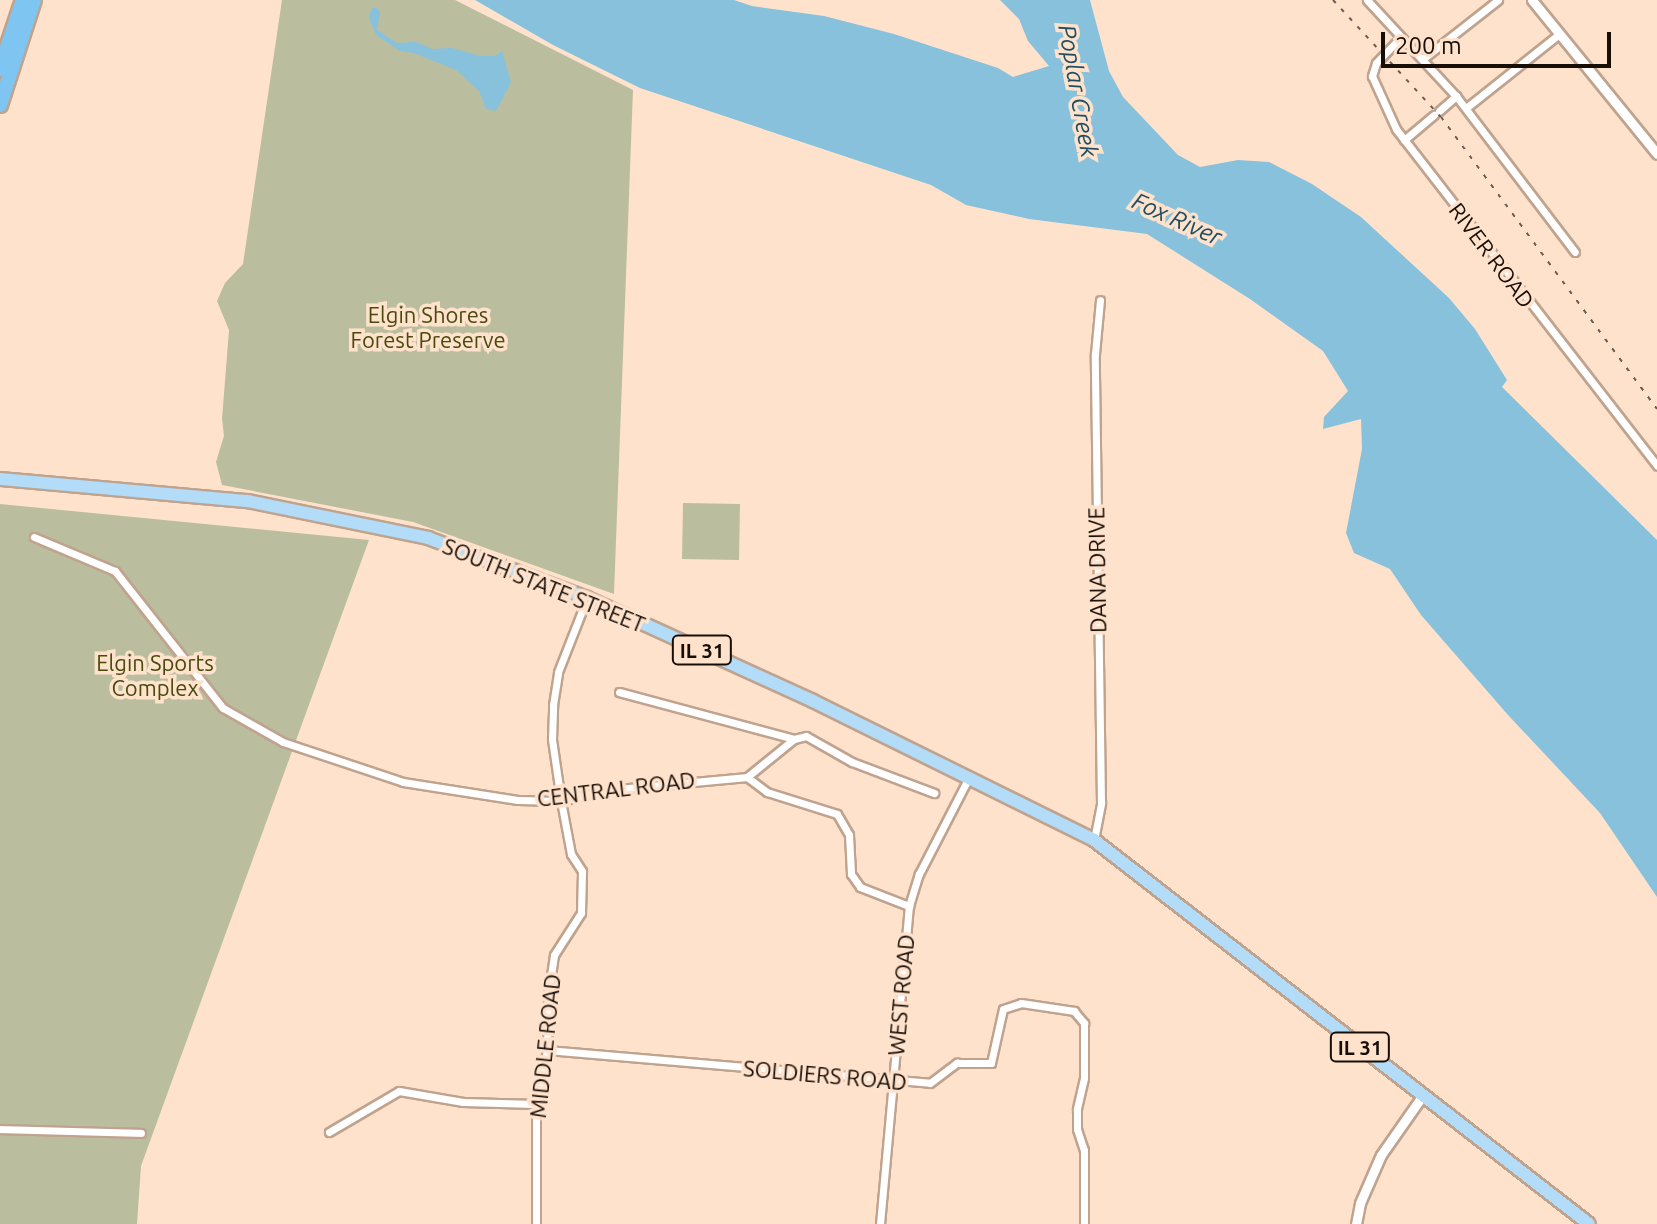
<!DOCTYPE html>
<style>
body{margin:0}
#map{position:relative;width:1657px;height:1224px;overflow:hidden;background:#ffe2cc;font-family:Ubuntu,sans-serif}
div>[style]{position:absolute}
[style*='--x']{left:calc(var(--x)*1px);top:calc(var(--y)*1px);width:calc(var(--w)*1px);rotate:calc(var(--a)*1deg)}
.green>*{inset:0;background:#babe9e;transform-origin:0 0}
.water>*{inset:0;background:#87c1db}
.roads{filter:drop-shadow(2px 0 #bfa38f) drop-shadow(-2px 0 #bfa38f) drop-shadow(0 2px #bfa38f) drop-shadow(0 -2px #bfa38f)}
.minor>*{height:7px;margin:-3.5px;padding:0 3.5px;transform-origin:3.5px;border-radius:3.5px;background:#fff}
.tertiary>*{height:9px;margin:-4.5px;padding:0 4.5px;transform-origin:4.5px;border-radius:4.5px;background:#fff}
.primary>*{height:12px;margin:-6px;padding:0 6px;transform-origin:6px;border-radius:6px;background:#b2dcf7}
.motorway>*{height:14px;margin:-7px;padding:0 7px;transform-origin:7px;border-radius:7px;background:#7ec5f2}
.rail>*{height:2px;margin-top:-1px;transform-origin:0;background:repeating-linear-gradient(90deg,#6a5a4e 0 4px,transparent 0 12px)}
span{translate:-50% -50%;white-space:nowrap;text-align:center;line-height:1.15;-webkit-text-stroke:7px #ffe2cc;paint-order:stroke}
.shield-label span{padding:2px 6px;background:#ffe2cc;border:2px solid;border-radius:6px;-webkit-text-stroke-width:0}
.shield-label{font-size:20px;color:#170e07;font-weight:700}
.street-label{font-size:22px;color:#170e07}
.park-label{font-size:22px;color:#474a0d}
.water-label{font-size:24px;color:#1f4e62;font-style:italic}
.scale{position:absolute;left:1381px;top:32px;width:230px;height:36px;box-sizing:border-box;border:4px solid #170e07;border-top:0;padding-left:10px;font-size:24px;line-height:28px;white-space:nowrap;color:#170e07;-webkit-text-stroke:6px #ffe2cc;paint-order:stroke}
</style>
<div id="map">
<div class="green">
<i style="clip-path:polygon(282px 0,455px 0,633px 90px,614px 594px,413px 522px,222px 485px,216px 462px,224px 436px,222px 419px,229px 330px,217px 301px,225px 283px,243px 264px)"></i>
<i style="left:683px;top:503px;width:57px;height:56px;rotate:1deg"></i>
<i style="clip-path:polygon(0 504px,369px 540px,141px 1166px,137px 1224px,0 1224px)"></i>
</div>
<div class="water">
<i style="clip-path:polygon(475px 0,734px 0,752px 6px,824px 16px,894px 34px,998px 68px,1013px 77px,1049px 66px,1028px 41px,1019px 19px,1000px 0,1090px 0,1109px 71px,1123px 97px,1178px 155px,1200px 167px,1238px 160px,1269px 162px,1312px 184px,1361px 217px,1449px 298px,1475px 329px,1507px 380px,1502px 387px,1657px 540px,1657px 897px,1600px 813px,1508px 715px,1421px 615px,1390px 569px,1354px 553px,1346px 533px,1362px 449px,1361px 419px,1323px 429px,1324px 417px,1348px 391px,1323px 351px,1250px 299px,1147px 234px,1029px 219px,966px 205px,931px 185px,640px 88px,553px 45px)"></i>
<i style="clip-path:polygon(376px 7px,380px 12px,377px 30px,397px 43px,416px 42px,432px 49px,452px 48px,481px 56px,495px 56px,502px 51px,511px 82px,496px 111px,486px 109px,479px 91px,456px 70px,414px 53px,400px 51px,376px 35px,369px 18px,371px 9px)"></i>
</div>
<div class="roads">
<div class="minor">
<i style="--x:1367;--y:0;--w:131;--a:47.2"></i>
<i style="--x:1456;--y:96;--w:196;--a:52.7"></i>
<i style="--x:1401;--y:37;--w:36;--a:134"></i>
<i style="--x:1376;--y:63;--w:14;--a:107"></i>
<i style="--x:1372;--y:76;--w:58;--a:65.6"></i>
<i style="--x:1396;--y:129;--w:426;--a:52.2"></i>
<i style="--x:1424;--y:58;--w:94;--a:-38.1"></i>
<i style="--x:1466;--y:108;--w:119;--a:-38.5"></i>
<i style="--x:1439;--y:111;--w:23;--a:-41"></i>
<i style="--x:1404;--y:140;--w:39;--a:-40"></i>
<i style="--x:34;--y:537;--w:88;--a:22.8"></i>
<i style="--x:115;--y:571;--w:174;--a:51.8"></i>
<i style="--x:223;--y:708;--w:69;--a:29.5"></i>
<i style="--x:283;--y:742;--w:126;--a:18.4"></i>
<i style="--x:403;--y:782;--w:116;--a:8.9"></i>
<i style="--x:518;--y:800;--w:43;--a:1.3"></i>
<i style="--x:561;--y:801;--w:47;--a:-13.4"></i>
<i style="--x:607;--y:790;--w:141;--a:-5.3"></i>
<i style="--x:747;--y:777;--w:60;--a:-39"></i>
<i style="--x:619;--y:692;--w:181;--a:15"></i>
<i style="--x:794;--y:739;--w:12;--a:-14"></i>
<i style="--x:806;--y:736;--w:53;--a:29.5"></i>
<i style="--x:852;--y:762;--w:88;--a:20.7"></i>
<i style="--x:747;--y:777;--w:25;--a:37"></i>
<i style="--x:767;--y:792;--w:73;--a:17.4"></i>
<i style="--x:837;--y:814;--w:24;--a:60"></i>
<i style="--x:849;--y:835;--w:39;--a:87"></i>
<i style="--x:851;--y:874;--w:16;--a:55"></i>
<i style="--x:860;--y:887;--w:53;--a:21.2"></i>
<i style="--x:1094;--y:840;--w:38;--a:-79"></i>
<i style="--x:1101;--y:803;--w:449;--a:-90.8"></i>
<i style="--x:1095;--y:354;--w:54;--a:-84.7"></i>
<i style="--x:547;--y:1050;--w:384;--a:4.9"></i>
<i style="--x:930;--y:1083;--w:34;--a:-37"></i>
<i style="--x:957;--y:1063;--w:34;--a:0"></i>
<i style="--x:991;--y:1063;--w:55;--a:-77.5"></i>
<i style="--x:1003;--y:1009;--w:19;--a:-18"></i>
<i style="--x:1021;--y:1003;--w:54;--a:8.6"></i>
<i style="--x:1074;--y:1011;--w:16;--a:50"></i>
<i style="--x:1084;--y:1023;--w:55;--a:90"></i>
<i style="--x:1084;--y:1078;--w:32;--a:103"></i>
<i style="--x:1077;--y:1109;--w:20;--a:90"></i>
<i style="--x:1077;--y:1129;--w:22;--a:72"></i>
<i style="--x:1084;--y:1150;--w:74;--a:90"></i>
<i style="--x:0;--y:1129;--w:141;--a:1.6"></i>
<i style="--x:329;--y:1132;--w:81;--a:-30.4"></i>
<i style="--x:399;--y:1091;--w:65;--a:9.8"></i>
<i style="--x:463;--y:1102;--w:73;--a:1.6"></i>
<i style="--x:536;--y:1224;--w:120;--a:-90"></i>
<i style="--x:536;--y:1104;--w:55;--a:-78.5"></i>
<i style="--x:547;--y:1050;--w:54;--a:-88.9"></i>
<i style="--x:548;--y:996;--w:41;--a:-81.7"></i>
<i style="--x:554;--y:955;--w:50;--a:-57.3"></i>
<i style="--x:581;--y:913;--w:42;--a:-88.6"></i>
<i style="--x:582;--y:871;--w:20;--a:-123"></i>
<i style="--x:571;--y:854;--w:54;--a:-100.7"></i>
<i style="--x:561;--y:801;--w:63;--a:-98.3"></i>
<i style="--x:552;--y:739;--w:34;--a:-88"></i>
<i style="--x:553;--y:705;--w:33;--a:-81"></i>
<i style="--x:558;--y:672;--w:79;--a:-68.6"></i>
<i style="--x:880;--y:1224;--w:319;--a:-84.8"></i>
<i style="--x:909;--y:906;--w:34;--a:-73"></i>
<i style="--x:919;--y:874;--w:107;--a:-62.7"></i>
</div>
<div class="tertiary">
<i style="--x:1532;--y:0;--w:198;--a:50.9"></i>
<i style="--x:1356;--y:1224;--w:21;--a:-79"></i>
<i style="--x:1360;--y:1203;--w:52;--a:-66.4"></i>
<i style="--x:1381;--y:1155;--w:73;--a:-55"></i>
</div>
<div class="primary">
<i style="--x:0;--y:479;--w:249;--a:5.1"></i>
<i style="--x:248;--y:501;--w:184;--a:11.6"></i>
<i style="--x:428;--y:538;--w:170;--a:20.7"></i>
<i style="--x:587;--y:598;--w:248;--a:24.5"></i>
<i style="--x:813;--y:701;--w:313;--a:26.3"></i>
<i style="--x:1094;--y:840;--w:626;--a:37.8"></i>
</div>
<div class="motorway">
<i style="--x:0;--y:69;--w:73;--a:-71.6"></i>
<i style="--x:0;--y:105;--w:110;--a:-72.1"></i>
</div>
</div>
<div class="rail">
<i style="--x:1333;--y:0;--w:159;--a:47.3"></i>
<i style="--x:1441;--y:117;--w:363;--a:53.5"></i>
</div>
<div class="shield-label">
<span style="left:702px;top:650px">IL 31</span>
<span style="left:1360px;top:1047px">IL 31</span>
</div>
<div class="street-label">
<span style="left:1492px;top:255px;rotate:53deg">RIVER ROAD</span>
<span style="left:1097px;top:570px;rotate:-91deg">DANA DRIVE</span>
<span style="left:544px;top:585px;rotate:22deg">SOUTH STATE STREET</span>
<span style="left:616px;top:789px;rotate:-7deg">CENTRAL ROAD</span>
<span style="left:901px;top:995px;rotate:-85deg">WEST ROAD</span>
<span style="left:545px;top:1046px;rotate:-84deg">MIDDLE ROAD</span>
<span style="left:825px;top:1075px;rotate:5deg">SOLDIERS ROAD</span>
</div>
<div class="park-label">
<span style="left:428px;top:327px">Elgin Shores<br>Forest Preserve</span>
<span style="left:155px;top:675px">Elgin Sports<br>Complex</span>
</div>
<div class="water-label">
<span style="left:1078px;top:91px;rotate:80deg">Poplar Creek</span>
<span style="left:1177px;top:219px;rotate:24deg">Fox River</span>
</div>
<div class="scale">200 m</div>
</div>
